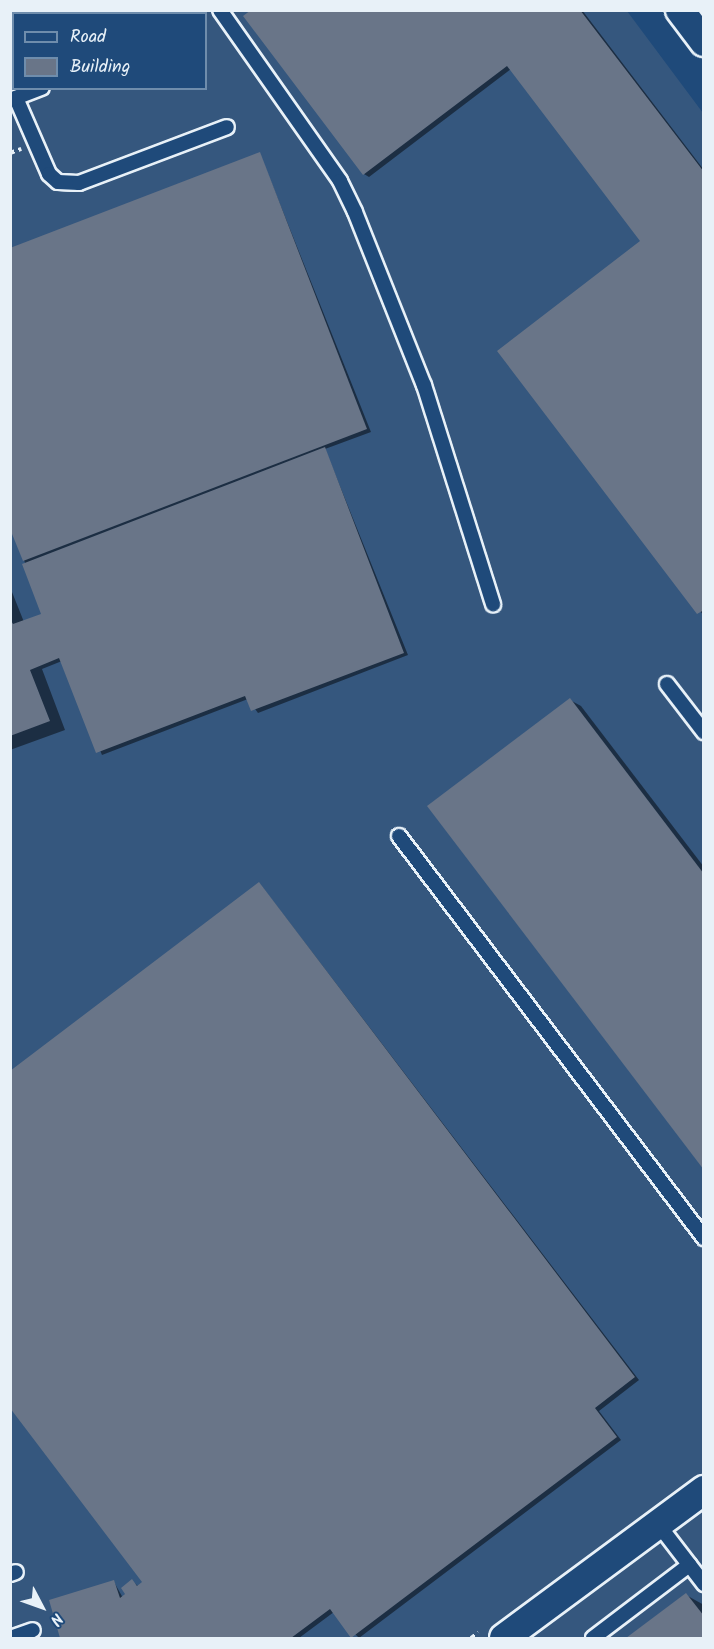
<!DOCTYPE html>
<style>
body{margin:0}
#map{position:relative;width:714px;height:1649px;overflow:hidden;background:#1f4a7a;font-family:Kalam,sans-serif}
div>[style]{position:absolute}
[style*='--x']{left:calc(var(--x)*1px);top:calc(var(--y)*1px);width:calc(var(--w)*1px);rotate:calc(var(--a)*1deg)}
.built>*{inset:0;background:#35577e}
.shadow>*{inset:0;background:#0007;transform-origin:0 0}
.building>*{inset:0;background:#697588;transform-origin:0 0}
.path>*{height:4px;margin-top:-2px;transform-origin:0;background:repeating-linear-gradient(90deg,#e8f1f8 0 4.5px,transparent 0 9px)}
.roads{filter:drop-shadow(2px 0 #e8f1f8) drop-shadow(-2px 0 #e8f1f8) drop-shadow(0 2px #e8f1f8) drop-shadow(0 -2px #e8f1f8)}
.service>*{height:14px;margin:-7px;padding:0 7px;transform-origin:7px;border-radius:7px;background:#1f4a7a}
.minor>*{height:28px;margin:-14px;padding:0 14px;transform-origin:14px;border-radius:14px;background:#1f4a7a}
span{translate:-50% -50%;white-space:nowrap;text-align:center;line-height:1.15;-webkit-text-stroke:4.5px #1f4a7a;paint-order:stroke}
.frame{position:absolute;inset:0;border:12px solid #e8f1f8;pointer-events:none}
.legend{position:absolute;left:12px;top:12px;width:195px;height:78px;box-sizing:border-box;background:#1f4a7a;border:2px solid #6f8dac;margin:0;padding:8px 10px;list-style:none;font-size:18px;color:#e8f1f8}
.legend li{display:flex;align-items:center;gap:12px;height:30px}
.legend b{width:30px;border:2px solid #6f8dac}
.north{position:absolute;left:12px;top:1577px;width:60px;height:60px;-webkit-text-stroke:4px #1f4a7a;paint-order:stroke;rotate:131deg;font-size:16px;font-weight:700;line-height:24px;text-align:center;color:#e8f1f8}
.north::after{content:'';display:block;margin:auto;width:21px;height:27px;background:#e8f1f8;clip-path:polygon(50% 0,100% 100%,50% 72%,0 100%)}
</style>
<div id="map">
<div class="built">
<i style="clip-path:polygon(evenodd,11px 11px,627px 11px,703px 113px,703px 1638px,11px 1638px,11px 11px,14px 14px,206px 14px,206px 88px,14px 88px,14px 14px)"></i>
</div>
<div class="shadow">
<i style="left:74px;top:10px;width:42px;height:4px"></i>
<i style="clip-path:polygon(253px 10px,582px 10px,704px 170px,704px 616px,499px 351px,642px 242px,511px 69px,369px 177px,364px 174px)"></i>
<i style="clip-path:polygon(260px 154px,371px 432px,325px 449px,408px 655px,258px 713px,248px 699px,102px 755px,62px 661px,42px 669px,65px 730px,10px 750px,10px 587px,24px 622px,43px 614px,24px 560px)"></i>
<i style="clip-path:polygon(570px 700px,581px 706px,704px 867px,704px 1168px)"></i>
<i style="clip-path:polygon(260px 884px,639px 1380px,599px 1411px,621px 1440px,359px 1638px,334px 1612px,299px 1638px,62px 1638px,51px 1601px,114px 1582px,123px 1598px,132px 1581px,138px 1586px,144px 1582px)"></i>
<i style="clip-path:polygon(686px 1595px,704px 1605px,704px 1638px,629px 1638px)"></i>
</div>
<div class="building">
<i style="left:71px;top:10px;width:38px;height:4px"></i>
<i style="clip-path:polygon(251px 10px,580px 10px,704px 172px,704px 610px,697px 614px,497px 351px,640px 241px,507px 66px,363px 175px,243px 16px)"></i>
<i style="clip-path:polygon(260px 152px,367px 429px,23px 561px,10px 529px,10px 248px)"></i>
<i style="clip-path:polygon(325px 447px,404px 653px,251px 711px,245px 696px,96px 753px,59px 658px,30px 670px,50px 721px,10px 736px,10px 619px,13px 624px,41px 614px,22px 564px)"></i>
<i style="clip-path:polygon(570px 698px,704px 874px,704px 1170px,427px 806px)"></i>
<i style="clip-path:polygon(259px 882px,635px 1377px,595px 1408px,617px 1437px,351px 1638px,330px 1609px,291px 1638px,60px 1638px,49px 1600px,114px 1580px,120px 1598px,125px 1594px,121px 1588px,132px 1579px,137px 1586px,142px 1582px,10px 1408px,10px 1071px)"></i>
<i style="clip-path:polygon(686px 1593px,704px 1616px,704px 1638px,626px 1638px)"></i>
</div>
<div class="path">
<i style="--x:10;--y:153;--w:12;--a:-20"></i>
<i style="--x:471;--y:1638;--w:9;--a:-36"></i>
</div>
<div class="roads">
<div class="service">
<i style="--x:44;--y:10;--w:4;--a:76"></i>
<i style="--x:220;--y:10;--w:209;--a:54.9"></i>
<i style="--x:340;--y:181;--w:34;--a:64"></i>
<i style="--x:355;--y:212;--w:186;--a:68.3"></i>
<i style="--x:424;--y:385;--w:230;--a:72.5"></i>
<i style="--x:172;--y:14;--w:6;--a:-45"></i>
<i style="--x:16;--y:98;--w:83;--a:66.5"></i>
<i style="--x:49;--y:174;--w:12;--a:42"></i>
<i style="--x:58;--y:182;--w:21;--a:3"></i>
<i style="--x:79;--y:183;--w:158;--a:-20.7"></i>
<i style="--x:10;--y:100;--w:34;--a:-21"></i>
<i style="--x:667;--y:684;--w:61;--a:52.4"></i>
<i style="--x:399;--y:836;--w:505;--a:52.81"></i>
<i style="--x:658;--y:1524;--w:76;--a:52.5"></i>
<i style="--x:10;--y:1574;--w:6;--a:-18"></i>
<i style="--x:10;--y:1638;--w:24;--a:-19"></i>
<i style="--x:593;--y:1638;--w:121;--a:-37.2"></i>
</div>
<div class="minor">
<i style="--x:680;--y:10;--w:40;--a:53"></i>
<i style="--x:504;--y:1638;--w:249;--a:-36.5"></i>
</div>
</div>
<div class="frame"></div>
<ul class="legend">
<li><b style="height:8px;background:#1f4a7a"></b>Road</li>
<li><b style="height:16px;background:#697588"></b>Building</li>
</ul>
<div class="north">N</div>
</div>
